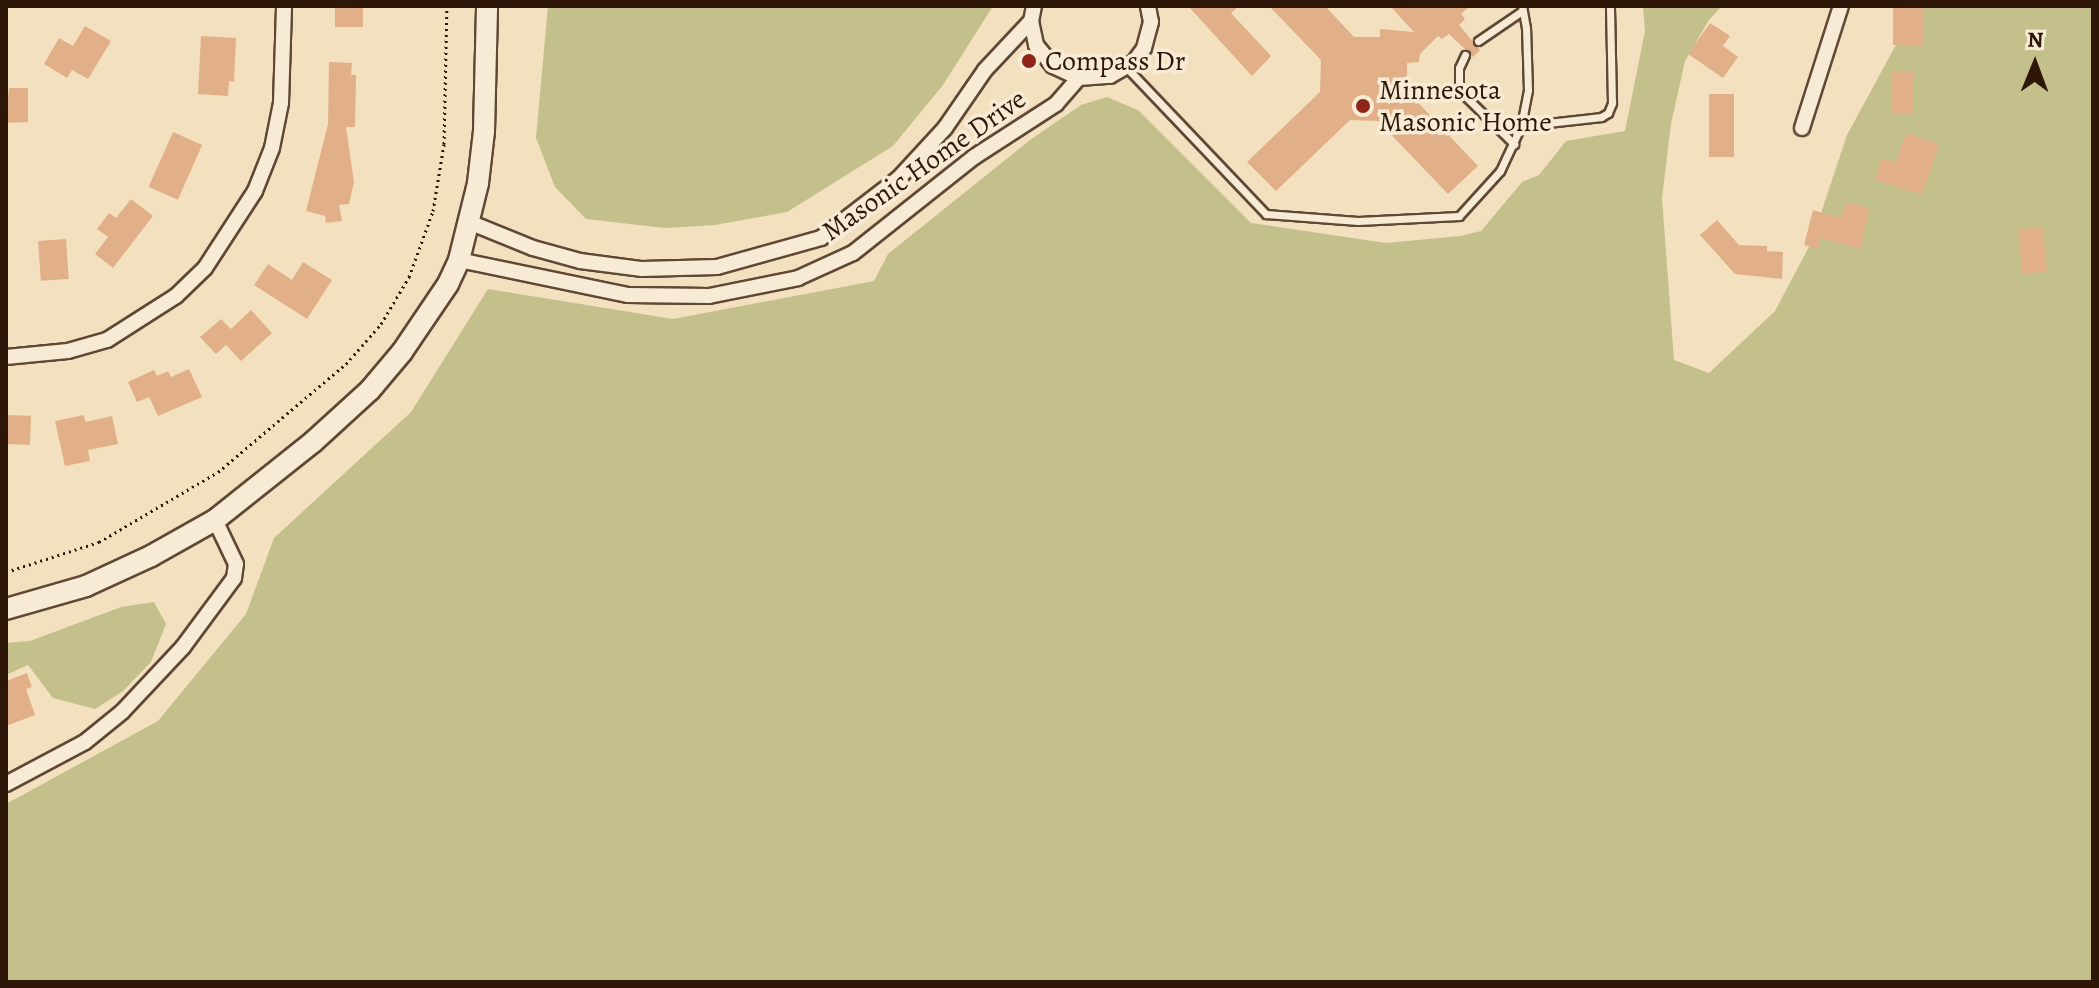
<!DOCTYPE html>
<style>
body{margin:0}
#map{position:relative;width:2099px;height:988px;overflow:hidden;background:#f3e0bf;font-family:Alegreya,serif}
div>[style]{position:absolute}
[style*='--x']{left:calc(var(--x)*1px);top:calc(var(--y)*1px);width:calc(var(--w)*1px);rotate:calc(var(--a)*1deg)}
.green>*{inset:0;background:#c3c08c}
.building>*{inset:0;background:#e2b088;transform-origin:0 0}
.path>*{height:3px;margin-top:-1.5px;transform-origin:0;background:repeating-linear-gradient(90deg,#2e1609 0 2px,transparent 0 6px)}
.roads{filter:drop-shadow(2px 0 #5f4836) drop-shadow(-2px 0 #5f4836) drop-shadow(0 2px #5f4836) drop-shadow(0 -2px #5f4836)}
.lane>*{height:7px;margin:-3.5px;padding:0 3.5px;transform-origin:3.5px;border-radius:3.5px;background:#f7ebd5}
.street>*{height:14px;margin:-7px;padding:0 7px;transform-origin:7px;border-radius:7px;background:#f7ebd5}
.secondary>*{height:20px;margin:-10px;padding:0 10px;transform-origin:10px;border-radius:10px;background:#f7ebd5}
.dots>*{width:22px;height:22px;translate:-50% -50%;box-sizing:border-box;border:4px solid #f7ebd5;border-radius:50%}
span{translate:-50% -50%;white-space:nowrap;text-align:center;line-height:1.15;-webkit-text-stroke:7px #f7ebd5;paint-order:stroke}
.poi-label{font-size:28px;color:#2e1609}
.left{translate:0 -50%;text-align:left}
.street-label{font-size:28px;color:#2e1609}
.frame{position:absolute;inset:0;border:8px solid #2e1609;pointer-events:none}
.north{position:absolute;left:1995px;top:24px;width:80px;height:80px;-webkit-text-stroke:6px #f7ebd5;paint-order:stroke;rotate:1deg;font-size:22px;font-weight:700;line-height:32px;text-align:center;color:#2e1609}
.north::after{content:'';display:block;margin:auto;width:28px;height:36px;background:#2e1609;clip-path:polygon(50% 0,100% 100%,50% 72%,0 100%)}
</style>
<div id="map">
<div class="green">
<i style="clip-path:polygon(548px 6px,993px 6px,943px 85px,893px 146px,787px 212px,715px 225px,664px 228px,586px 219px,555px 187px,536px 138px)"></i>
<i style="clip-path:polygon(1643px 6px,1722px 6px,1709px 20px,1685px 61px,1671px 124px,1662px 198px,1674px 360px,1709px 373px,1775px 311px,1811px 243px,1847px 135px,1917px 6px,2093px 6px,2093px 982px,6px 982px,6px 804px,158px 721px,246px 614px,274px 538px,411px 412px,488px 289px,673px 319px,874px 281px,888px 254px,1030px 140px,1081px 105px,1107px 97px,1138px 110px,1251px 223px,1386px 243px,1460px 236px,1481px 231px,1522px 182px,1539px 175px,1566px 141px,1625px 131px,1645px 31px)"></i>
<i style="clip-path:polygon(154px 602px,166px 624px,151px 662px,123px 691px,95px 709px,53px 698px,28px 665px,6px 675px,6px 643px,30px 641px,121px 607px)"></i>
</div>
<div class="building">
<i style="left:335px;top:6px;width:28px;height:21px"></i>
<i style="clip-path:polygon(1188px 6px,1239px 6px,1231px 13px,1271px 56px,1252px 76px)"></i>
<i style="clip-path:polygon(1269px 6px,1325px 6px,1354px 37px,1380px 37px,1380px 29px,1414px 32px,1390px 6px,1470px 6px,1461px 14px,1465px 19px,1459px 25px,1480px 50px,1473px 57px,1449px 34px,1442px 39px,1438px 36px,1420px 54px,1419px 62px,1407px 63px,1407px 91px,1478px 166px,1448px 194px,1378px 121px,1350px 120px,1276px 191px,1247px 162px,1320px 92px,1321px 60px)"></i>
<i style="left:1893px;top:6px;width:30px;height:39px"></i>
<i style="clip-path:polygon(1710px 23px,1730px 36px,1723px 46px,1738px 57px,1723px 78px,1688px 54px)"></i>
<i style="clip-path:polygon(85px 26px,111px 41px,88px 79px,72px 70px,67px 78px,44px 64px,59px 38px,73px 46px)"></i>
<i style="clip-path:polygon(201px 36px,236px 38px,234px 82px,229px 81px,228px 96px,198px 94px)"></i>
<i style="clip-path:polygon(329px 62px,352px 63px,351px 75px,356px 75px,355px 127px,346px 127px,354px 182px,349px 204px,339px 205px,342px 221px,326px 223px,325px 216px,306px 211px,328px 124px)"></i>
<i style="left:1891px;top:71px;width:23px;height:42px"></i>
<i style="clip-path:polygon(9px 88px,28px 88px,28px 122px,6px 123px)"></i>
<i style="left:1709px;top:94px;width:25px;height:63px"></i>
<i style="left:173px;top:132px;width:32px;height:60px;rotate:24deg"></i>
<i style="clip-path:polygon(1906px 133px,1939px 144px,1922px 195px,1875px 180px,1882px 158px,1896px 162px)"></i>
<i style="clip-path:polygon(131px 199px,153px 216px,113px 268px,95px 254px,108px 237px,97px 229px,109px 213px,116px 218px)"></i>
<i style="clip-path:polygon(1846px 202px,1869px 208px,1861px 249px,1821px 238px,1818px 249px,1804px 245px,1813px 210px,1841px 218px)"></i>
<i style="clip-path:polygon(1717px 220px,1739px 245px,1767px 246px,1767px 251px,1783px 252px,1782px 279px,1735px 274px,1700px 235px)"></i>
<i style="left:2043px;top:227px;width:45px;height:25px;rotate:85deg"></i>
<i style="left:66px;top:239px;width:40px;height:28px;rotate:86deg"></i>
<i style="clip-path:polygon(303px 262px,332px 280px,307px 319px,254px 285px,268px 264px,292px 280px)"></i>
<i style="clip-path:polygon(251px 310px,272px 333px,241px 361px,226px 345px,216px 354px,200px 337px,221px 319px,231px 329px)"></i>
<i style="clip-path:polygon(189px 369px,202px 397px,158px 416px,149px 397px,137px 402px,128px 382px,154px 370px,157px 376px,168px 371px,171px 377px)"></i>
<i style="left:6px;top:415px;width:25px;height:29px;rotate:2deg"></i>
<i style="clip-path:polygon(84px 415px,85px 422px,112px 416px,118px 444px,88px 450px,90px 461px,65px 466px,55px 421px)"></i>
<i style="clip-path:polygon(27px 673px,32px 687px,26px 689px,35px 715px,6px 726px,6px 681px)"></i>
</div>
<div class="path">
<i style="--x:6;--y:572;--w:98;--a:-17.9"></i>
<i style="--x:99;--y:542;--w:138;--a:-30.5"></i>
<i style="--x:218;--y:472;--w:167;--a:-40.2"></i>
<i style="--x:346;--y:364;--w:53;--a:-48.8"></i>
<i style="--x:381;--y:324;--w:55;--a:-59.2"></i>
<i style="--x:409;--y:277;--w:70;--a:-70"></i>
<i style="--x:433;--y:211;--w:68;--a:-80.7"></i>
<i style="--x:444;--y:144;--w:138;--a:-88.8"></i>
</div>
<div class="roads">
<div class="lane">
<i style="--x:1478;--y:41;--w:53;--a:-34.3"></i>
<i style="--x:1465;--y:55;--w:14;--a:115"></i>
<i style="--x:1459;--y:68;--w:17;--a:90"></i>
<i style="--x:1459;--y:85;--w:13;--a:61"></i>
<i style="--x:1465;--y:96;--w:69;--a:44.4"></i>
<i style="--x:1126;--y:67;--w:203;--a:46.4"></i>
<i style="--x:1266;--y:214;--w:92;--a:4.4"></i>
<i style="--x:1358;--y:221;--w:101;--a:-2.8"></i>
<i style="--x:1459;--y:216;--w:61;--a:-47.7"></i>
<i style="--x:1500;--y:171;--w:50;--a:-65"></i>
<i style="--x:1521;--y:126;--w:37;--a:-79"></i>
<i style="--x:1528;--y:90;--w:62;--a:-91.8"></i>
<i style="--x:1526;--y:28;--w:22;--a:-100"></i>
<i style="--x:1521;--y:126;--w:81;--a:-6.4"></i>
<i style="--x:1601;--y:117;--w:8;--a:-30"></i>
<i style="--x:1608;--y:113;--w:11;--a:-68"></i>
<i style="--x:1612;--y:103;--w:97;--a:-91.2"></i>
</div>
<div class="street">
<i style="--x:1034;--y:6;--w:15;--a:101"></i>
<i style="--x:1031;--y:21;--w:25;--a:78"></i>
<i style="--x:1036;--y:45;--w:27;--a:51"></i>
<i style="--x:1053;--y:66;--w:29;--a:25"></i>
<i style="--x:1079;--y:78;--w:31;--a:-4"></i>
<i style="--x:1110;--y:76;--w:28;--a:-30"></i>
<i style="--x:1134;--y:62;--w:17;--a:-54"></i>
<i style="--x:1144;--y:48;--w:27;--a:-75"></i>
<i style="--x:1151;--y:22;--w:16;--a:-101"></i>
<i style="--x:1802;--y:128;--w:128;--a:-72.3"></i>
<i style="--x:469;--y:222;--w:69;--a:22.1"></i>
<i style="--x:533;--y:248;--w:49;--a:15.5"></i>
<i style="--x:580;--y:261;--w:63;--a:7.4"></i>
<i style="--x:642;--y:269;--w:75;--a:-1.5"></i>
<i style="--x:717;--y:267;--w:108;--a:-15.6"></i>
<i style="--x:821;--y:238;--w:98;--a:-37.6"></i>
<i style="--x:899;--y:178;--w:68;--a:-47.4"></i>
<i style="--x:945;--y:128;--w:70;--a:-55.4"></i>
<i style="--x:985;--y:70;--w:67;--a:-46.8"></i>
<i style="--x:459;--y:260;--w:173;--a:11.7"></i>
<i style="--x:628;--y:295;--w:81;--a:0.7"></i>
<i style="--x:709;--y:296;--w:91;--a:-11.4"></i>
<i style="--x:798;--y:278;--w:60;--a:-24.4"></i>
<i style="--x:853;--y:253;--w:154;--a:-38.4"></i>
<i style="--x:974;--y:157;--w:98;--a:-32.9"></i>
<i style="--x:1056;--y:104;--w:35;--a:-49"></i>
<i style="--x:6;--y:357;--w:62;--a:-5.5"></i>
<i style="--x:68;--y:351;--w:41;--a:-15.8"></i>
<i style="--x:107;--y:340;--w:82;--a:-32.5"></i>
<i style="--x:176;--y:296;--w:40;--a:-44"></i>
<i style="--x:205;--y:268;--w:92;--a:-57"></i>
<i style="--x:255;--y:191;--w:46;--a:-68.4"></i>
<i style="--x:272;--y:148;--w:46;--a:-78.7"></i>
<i style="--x:281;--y:103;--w:97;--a:-88.2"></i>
<i style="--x:6;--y:784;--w:89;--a:-28"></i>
<i style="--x:85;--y:742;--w:48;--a:-39"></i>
<i style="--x:122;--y:712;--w:89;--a:-46.8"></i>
<i style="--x:183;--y:647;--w:86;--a:-53.5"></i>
<i style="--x:234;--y:578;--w:14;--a:-82"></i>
<i style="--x:236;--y:564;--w:49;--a:-115.5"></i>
</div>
<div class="secondary">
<i style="--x:6;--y:609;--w:83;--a:-16"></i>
<i style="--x:86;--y:586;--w:72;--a:-24.8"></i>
<i style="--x:151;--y:556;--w:73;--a:-29.4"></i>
<i style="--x:215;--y:520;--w:125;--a:-38.5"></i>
<i style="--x:313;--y:442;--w:77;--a:-42.4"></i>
<i style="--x:370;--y:390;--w:50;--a:-49.9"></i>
<i style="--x:402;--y:352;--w:82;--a:-55.9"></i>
<i style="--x:448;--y:284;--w:26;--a:-65"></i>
<i style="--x:459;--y:260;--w:79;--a:-76.1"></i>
<i style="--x:478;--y:183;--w:52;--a:-83.4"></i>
<i style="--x:484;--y:131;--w:125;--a:-88.6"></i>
</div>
</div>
<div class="dots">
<i style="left:1029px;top:61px;background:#8f2418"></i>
<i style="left:1363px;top:106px;background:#8f2418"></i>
</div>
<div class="poi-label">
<span class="left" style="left:1045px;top:61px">Compass Dr</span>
<span class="left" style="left:1379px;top:106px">Minnesota<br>Masonic Home</span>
</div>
<div class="street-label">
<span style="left:924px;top:165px;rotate:-35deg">Masonic Home Drive</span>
</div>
<div class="frame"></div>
<div class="north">N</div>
</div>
